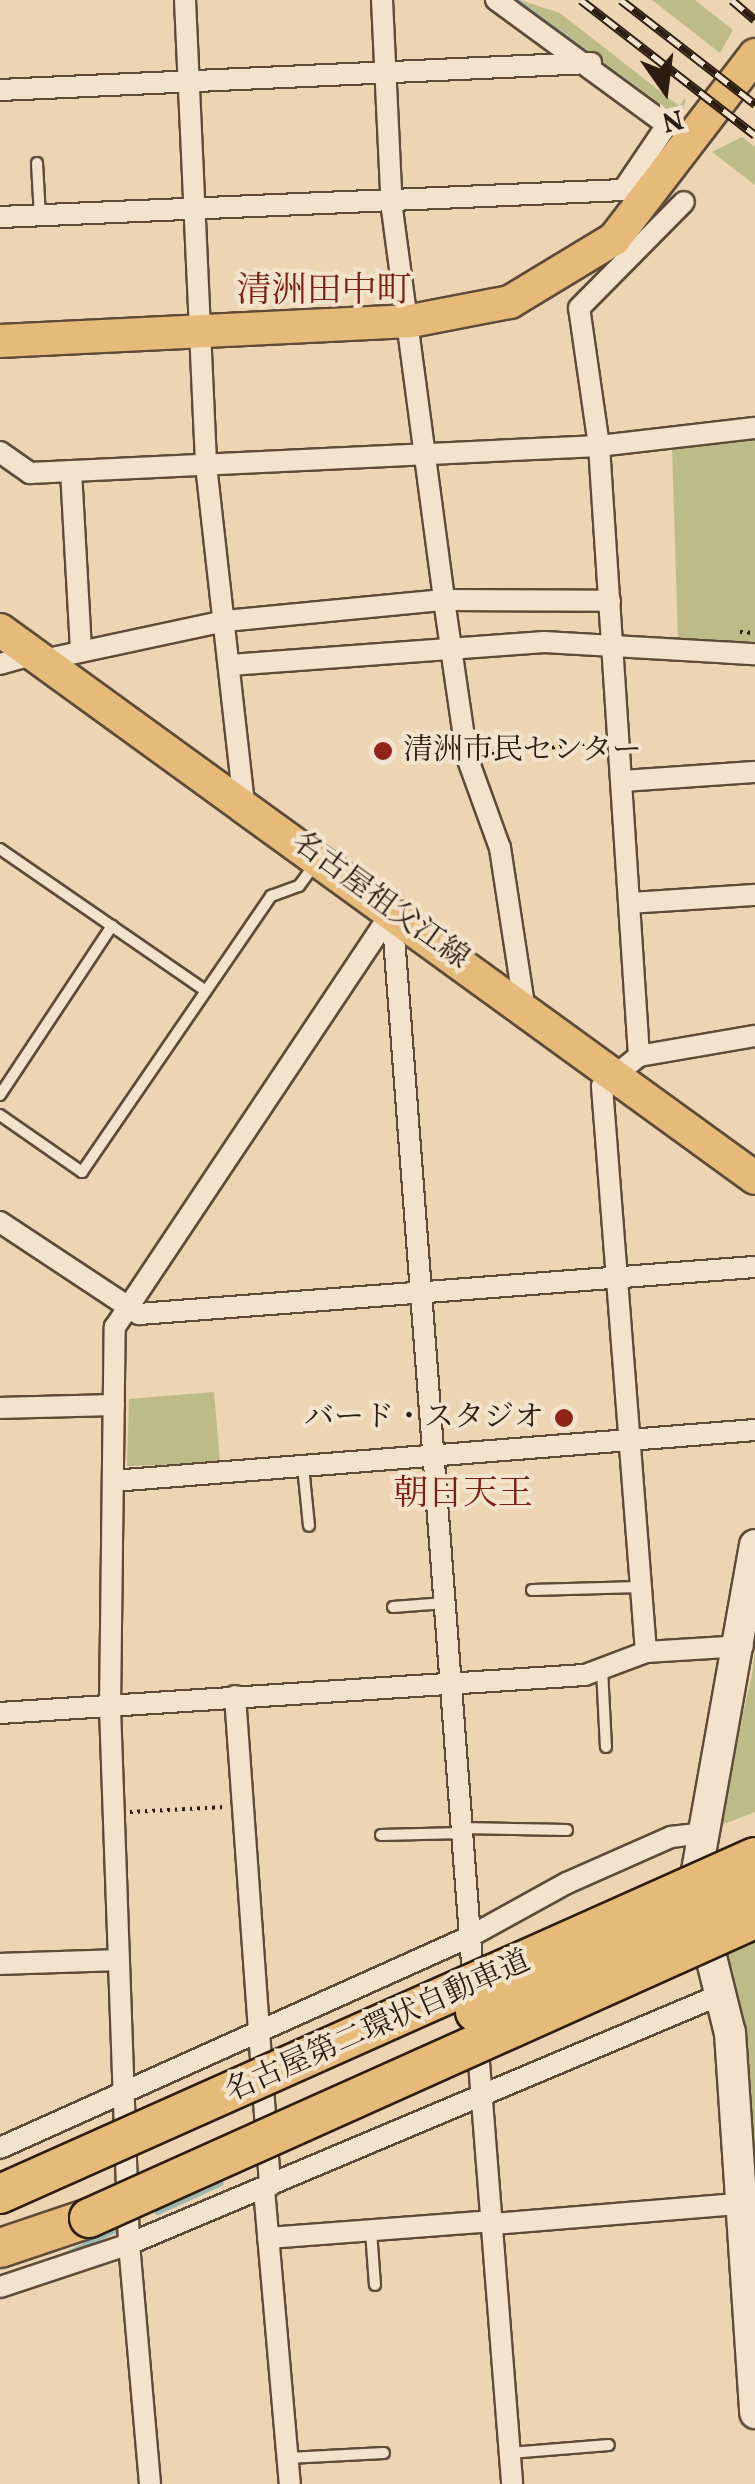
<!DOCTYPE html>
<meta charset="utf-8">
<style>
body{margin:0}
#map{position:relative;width:755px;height:2484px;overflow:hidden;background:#edd4b2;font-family:Vollkorn,"Noto Serif JP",serif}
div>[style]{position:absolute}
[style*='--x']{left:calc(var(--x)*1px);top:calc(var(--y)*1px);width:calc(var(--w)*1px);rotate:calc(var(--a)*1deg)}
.green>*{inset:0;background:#bdbc89}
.stream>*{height:5px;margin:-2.5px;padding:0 2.5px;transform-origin:2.5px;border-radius:2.5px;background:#9ab7b2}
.path>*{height:4px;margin-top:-2px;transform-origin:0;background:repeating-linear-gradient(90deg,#2d1d10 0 2.5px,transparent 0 7.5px)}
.roads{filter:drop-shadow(2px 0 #5d4b38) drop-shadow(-2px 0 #5d4b38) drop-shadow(0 2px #5d4b38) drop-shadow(0 -2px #5d4b38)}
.service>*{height:10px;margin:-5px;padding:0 5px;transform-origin:5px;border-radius:5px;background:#f3e3cd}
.minor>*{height:20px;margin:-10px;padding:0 10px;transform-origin:10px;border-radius:10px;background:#f3e3cd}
.secondary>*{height:30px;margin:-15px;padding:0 15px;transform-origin:15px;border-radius:15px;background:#f3e3cd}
.primary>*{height:32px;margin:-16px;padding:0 16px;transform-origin:16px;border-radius:16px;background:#e6ba79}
.motorway>*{height:38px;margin:-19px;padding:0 19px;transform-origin:19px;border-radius:19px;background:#e6ba79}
.rail>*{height:9px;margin-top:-4.5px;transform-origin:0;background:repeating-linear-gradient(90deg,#f3e3cd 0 15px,#2d1d10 0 30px);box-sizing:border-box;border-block:2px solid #2d1d10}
.bridges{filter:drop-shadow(2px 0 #2d1d10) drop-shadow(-2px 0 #2d1d10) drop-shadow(0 2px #2d1d10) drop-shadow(0 -2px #2d1d10)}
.motorway-bridge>*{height:38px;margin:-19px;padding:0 19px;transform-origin:19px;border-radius:19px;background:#e6ba79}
.dots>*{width:28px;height:28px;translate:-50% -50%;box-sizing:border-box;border:5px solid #f3e3cd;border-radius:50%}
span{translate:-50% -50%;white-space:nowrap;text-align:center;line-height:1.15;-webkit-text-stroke:8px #f3e3cd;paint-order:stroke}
.poi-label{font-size:30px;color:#2d1d10}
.left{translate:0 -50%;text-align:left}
.right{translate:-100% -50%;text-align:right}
.street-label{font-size:30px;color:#2d1d10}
.quarter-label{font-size:35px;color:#7a1f14}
.north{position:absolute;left:615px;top:40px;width:100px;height:100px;-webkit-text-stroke:8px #f3e3cd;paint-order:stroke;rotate:166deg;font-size:28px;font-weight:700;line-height:40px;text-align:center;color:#2d1d10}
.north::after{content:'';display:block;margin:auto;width:35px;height:45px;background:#2d1d10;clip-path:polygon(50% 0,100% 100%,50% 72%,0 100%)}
</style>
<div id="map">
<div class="green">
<i style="clip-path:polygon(520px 0,560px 13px,679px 106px,686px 97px,681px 119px)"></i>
<i style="clip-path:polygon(652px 0,695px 0,733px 30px,720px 53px)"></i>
<i style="clip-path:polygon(742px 137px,755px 147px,755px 185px,712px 152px)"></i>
<i style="clip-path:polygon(755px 437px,755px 643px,678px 639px,672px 448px)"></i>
<i style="clip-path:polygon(214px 1392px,220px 1463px,127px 1466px,129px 1399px)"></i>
<i style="clip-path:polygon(755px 1649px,755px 1812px,716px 1827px,752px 1675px)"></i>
<i style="clip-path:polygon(755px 1938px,755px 2261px,724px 1949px)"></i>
</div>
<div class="stream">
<i style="--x:516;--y:0;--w:203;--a:36.6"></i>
<i style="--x:157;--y:2212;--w:70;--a:-24.4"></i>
<i style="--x:59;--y:2257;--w:62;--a:-25.7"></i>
</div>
<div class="path">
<i style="--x:740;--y:632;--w:15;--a:4"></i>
<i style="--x:485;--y:755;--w:116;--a:-6.4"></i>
<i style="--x:130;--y:1812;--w:95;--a:-3"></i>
</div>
<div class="roads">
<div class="service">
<i style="--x:37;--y:163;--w:53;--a:86.8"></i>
<i style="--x:0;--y:849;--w:250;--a:34.6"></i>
<i style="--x:0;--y:1095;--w:203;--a:-56.5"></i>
<i style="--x:0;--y:1115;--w:100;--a:34.8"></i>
<i style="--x:82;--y:1172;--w:335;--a:-55.6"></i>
<i style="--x:271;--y:896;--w:30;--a:-20"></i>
<i style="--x:299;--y:886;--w:29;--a:-54"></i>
<i style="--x:303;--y:1466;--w:60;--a:84.3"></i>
<i style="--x:532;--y:1590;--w:108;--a:-1.6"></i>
<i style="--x:393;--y:1607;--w:52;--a:-4.4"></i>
<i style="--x:602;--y:1669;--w:78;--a:87.1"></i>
<i style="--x:461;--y:1828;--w:106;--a:1.1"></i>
<i style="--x:381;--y:1835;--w:81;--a:-1.4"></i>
<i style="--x:371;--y:2231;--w:54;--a:85.8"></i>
<i style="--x:510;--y:2453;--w:99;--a:-4.6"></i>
<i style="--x:288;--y:2458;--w:96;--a:-3"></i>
</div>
<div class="minor">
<i style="--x:185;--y:0;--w:465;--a:87.4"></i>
<i style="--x:206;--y:465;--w:342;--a:83.6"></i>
<i style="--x:382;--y:0;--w:209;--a:87.3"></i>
<i style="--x:392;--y:209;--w:394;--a:82.4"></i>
<i style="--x:444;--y:600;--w:159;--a:81.7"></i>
<i style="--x:467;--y:757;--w:97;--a:70.1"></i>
<i style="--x:500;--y:848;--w:158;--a:81.3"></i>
<i style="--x:0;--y:90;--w:592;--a:-2.62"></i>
<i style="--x:0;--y:217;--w:624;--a:-2.48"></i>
<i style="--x:623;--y:190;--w:78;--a:-55.9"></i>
<i style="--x:667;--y:125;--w:212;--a:-143.8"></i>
<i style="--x:0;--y:452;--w:37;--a:35"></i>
<i style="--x:30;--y:473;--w:570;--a:-2.72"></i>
<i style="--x:599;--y:446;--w:157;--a:-6.6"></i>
<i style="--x:71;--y:471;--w:177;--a:86.8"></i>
<i style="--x:43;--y:660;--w:186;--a:-12.1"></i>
<i style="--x:225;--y:621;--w:220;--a:-5.5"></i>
<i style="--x:444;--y:600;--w:166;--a:0.3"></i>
<i style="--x:0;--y:664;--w:35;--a:-16"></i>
<i style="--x:230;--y:665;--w:315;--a:-4.2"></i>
<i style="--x:544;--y:642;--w:211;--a:3.3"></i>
<i style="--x:622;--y:781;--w:133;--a:-3.9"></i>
<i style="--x:630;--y:903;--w:125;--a:-3.7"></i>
<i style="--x:392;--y:911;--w:1080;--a:85.65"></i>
<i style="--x:639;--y:1056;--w:118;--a:-9.8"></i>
<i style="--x:0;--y:1222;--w:167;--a:33.5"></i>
<i style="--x:139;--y:1314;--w:617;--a:-4.37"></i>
<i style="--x:0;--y:1408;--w:114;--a:-1.5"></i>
<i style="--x:113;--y:1481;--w:644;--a:-4.54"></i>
<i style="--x:646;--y:1652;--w:568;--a:-94.45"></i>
<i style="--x:602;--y:1086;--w:48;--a:-39"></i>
<i style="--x:639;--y:1056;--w:611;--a:-93.75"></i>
<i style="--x:599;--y:446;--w:139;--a:-98.2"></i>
<i style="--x:579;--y:308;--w:149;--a:-45.3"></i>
<i style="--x:235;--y:1696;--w:491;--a:85.9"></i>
<i style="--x:0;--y:1713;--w:586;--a:-3.72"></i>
<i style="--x:585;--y:1675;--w:65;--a:-20.7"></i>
<i style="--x:646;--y:1652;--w:97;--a:-3.5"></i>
<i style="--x:0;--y:1964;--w:119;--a:-1.9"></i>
<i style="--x:477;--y:2037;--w:448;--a:85.5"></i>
<i style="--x:0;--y:2148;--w:514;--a:-24.22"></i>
<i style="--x:469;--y:1937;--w:112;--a:-28.9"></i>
<i style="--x:567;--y:1883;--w:114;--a:-23.9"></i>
<i style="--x:671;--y:1837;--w:34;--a:-7"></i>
<i style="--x:264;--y:2189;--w:296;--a:85"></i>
<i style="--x:493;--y:2224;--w:245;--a:-4.7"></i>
<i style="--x:268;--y:2238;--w:226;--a:-4.3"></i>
<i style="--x:0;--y:2287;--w:136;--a:-18.4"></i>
<i style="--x:129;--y:2244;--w:644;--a:-22.86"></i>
<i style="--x:150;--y:2484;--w:241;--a:-95"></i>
<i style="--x:129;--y:2244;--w:535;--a:-92.03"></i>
<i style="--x:110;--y:1709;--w:382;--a:-89.3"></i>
<i style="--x:115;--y:1327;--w:500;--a:-56.3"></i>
</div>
<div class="secondary">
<i style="--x:755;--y:1545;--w:348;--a:100.1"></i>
<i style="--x:694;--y:1888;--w:149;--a:76.1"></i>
<i style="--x:730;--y:2033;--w:381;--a:86.2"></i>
</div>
<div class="primary">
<i style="--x:0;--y:341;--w:411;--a:-2.8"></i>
<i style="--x:411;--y:321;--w:101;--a:-10.9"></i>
<i style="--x:510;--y:302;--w:122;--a:-31.2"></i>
<i style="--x:614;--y:239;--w:232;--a:-52.5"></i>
<i style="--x:0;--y:630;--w:933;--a:35.97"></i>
</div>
<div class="motorway">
<i style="--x:0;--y:2248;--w:94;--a:-18.6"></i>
</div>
</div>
<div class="rail">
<i style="--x:581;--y:0;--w:220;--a:37.8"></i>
<i style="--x:621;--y:0;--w:170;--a:37.8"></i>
<i style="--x:732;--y:0;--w:30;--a:41"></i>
</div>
<div class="bridges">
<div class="motorway-bridge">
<i style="--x:475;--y:2012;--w:307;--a:-24.2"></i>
<i style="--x:0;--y:2194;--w:827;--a:-24.05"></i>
<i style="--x:89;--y:2218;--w:730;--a:-24.18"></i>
</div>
</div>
<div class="dots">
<i style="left:383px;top:751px;background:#8f2418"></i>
<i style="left:564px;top:1418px;background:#8f2418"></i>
</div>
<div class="poi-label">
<span class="left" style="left:403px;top:751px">清洲市民センター</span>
<span class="right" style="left:544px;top:1418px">バード・スタジオ</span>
</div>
<div class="street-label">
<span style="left:380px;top:901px;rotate:36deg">名古屋祖父江線</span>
<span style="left:378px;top:2027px;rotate:-24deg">名古屋第二環状自動車道</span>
</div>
<div class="quarter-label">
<span style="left:324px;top:292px">清洲田中町</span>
<span style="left:463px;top:1495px">朝日天王</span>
</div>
<div class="north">N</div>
</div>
